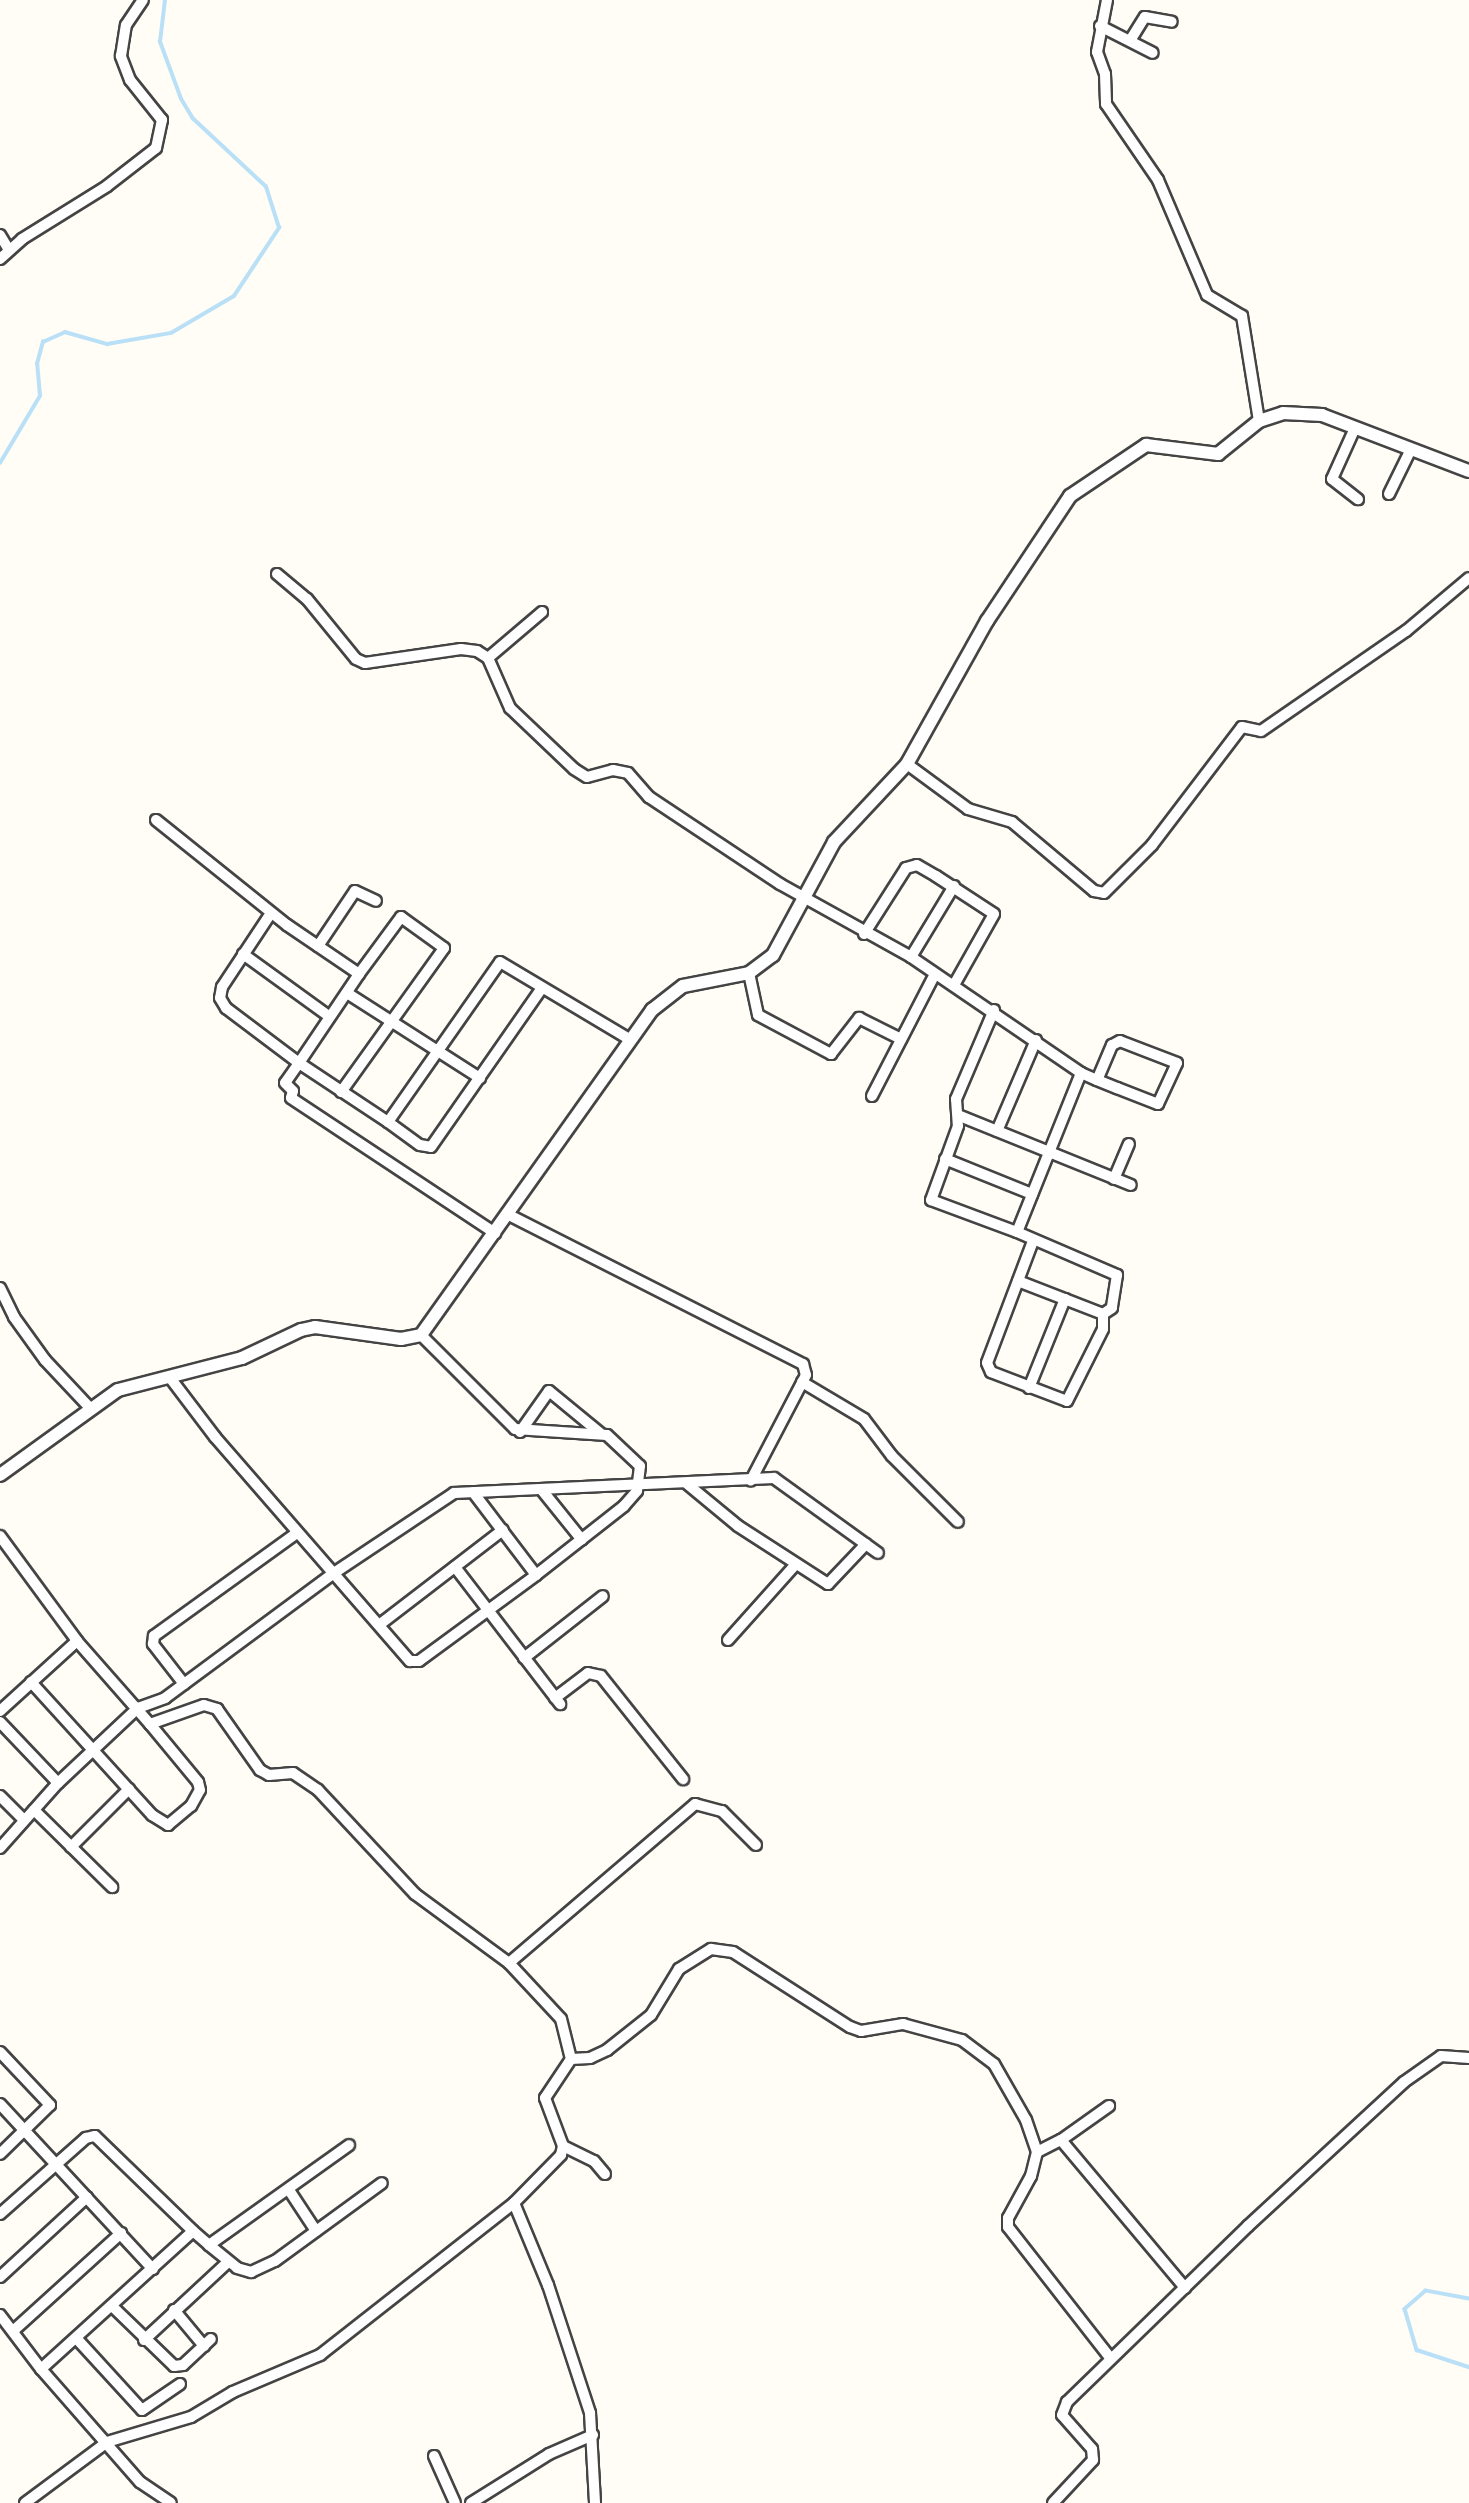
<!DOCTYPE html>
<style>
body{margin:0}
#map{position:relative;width:1469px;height:2503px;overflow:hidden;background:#fffdf5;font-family:"Playfair Display",serif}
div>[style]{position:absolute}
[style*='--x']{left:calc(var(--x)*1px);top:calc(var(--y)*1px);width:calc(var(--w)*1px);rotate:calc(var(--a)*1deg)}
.stream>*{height:3.5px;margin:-1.75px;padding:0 1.75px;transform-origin:1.75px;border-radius:1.75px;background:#b9e0f7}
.roads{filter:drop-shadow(2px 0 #444) drop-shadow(-2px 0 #444) drop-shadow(0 2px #444) drop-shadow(0 -2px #444)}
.minor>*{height:10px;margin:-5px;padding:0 5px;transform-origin:5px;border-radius:5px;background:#fff}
.tertiary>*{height:12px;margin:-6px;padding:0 6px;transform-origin:6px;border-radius:6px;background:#fff}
span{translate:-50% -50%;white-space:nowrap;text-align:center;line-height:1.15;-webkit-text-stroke:7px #fff;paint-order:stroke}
</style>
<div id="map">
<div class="stream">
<i style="--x:0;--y:463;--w:78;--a:-59.2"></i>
<i style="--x:40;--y:396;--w:32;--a:-95"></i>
<i style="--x:37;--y:364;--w:23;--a:-75"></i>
<i style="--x:43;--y:342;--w:24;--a:-24"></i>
<i style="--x:65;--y:332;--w:44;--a:15.9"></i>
<i style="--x:107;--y:344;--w:65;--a:-9.8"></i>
<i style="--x:171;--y:333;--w:73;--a:-30.4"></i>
<i style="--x:234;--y:296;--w:82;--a:-56.5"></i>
<i style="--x:279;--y:228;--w:43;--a:-107.6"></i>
<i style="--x:266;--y:187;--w:100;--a:-137"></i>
<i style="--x:193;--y:119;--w:23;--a:-121"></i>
<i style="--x:181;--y:99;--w:61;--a:-110.2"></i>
<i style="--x:160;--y:42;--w:42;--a:-83.2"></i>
<i style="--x:1469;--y:2299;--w:44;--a:-169.5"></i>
<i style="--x:1426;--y:2291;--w:28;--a:139"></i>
<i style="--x:1405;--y:2309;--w:43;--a:73.7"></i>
<i style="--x:1417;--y:2350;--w:55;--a:18.1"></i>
</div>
<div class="roads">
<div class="minor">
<i style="--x:1107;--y:0;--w:53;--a:100.9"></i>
<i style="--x:1097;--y:52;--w:23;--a:70"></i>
<i style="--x:1105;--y:74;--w:30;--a:88"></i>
<i style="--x:1106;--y:104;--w:92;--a:55.6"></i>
<i style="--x:1158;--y:180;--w:125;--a:66.9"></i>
<i style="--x:1207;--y:295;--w:41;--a:31"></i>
<i style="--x:1242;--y:316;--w:106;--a:80.8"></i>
<i style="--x:1100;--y:26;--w:59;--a:27"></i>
<i style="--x:1131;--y:39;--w:26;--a:-58"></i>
<i style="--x:1145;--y:17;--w:27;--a:10"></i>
<i style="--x:0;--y:235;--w:17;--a:59"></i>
<i style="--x:0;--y:259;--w:30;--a:-42"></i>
<i style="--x:22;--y:239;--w:100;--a:-31.9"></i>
<i style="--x:107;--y:186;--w:62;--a:-37.8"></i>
<i style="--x:156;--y:148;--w:29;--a:-78"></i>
<i style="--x:162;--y:120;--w:51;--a:-128.7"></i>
<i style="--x:130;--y:80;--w:26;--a:-111"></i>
<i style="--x:121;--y:56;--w:31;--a:-81"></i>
<i style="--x:126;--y:25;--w:30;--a:-56"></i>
<i style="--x:1355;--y:428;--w:56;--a:114.3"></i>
<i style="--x:1332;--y:479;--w:33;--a:38"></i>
<i style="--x:1389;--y:494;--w:50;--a:-63.9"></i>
<i style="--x:277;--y:574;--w:39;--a:40"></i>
<i style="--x:307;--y:599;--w:77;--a:50.8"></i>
<i style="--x:356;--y:659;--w:10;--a:24"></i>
<i style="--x:365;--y:663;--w:97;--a:-8.3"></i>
<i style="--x:461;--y:649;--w:16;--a:7"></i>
<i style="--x:477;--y:651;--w:13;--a:32"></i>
<i style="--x:488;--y:658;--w:55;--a:66.3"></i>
<i style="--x:510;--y:708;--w:88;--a:43.6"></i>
<i style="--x:574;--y:769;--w:15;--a:32"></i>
<i style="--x:587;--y:777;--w:27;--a:-15"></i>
<i style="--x:613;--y:770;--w:15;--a:11"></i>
<i style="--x:628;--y:773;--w:32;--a:49"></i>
<i style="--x:649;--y:797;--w:157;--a:33.6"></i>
<i style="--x:780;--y:884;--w:150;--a:29.1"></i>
<i style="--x:911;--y:957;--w:206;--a:34.3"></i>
<i style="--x:1081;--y:1073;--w:171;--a:111.9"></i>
<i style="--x:1017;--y:1232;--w:109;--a:23.3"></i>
<i style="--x:1117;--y:1275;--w:33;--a:99"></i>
<i style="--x:1112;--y:1308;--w:11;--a:146"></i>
<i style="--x:488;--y:658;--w:71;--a:-40.4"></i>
<i style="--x:907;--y:764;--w:76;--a:36.4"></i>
<i style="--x:968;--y:809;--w:46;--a:16.5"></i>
<i style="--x:1012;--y:822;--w:107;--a:40.1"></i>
<i style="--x:1094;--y:891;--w:10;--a:11"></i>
<i style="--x:1104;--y:893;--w:68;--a:-45"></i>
<i style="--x:1152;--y:845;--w:148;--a:-52.7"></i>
<i style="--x:1242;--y:727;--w:19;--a:12"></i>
<i style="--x:1261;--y:731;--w:176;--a:-34.6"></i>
<i style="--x:1406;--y:631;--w:82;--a:-40.1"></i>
<i style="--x:156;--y:820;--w:168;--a:38.7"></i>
<i style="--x:287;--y:925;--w:87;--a:34.2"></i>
<i style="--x:359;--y:974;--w:107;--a:124"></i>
<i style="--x:299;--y:1063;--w:107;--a:33.5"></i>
<i style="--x:388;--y:1122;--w:195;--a:-55"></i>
<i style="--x:500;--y:962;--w:152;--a:30.8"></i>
<i style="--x:271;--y:913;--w:89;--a:123.5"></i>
<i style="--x:222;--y:987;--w:11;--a:100"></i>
<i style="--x:220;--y:998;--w:12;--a:59"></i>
<i style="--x:226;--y:1008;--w:91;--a:37"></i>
<i style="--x:299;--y:1063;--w:24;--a:125"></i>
<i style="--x:285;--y:1083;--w:11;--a:45"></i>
<i style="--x:293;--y:1091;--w:7;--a:106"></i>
<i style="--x:291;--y:1098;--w:245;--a:33.5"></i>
<i style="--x:864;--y:934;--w:78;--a:-57.5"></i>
<i style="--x:906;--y:868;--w:11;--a:-15"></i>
<i style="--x:917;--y:865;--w:22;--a:30"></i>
<i style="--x:936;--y:876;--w:69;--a:33.2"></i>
<i style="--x:994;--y:914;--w:81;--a:119.4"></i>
<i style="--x:318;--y:946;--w:66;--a:-56.1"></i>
<i style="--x:355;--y:891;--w:23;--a:25"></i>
<i style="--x:243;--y:954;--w:107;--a:35.9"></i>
<i style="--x:911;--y:957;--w:83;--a:-58.8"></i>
<i style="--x:749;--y:973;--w:43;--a:77.9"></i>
<i style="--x:758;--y:1015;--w:83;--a:28.1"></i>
<i style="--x:831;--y:1054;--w:46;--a:-52.1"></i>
<i style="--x:859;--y:1018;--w:47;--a:26.6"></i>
<i style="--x:347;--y:993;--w:158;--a:32.6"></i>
<i style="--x:994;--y:1010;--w:97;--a:113.1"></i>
<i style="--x:956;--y:1099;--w:27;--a:86"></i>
<i style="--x:958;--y:1126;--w:79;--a:110"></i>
<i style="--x:931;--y:1200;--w:92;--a:20.4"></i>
<i style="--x:1081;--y:1073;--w:17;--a:24"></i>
<i style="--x:1097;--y:1080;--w:22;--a:22"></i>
<i style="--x:1117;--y:1088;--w:44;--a:21.3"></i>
<i style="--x:1158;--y:1104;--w:45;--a:-65.1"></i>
<i style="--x:1177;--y:1063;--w:61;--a:-158.9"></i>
<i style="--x:1120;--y:1041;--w:9;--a:153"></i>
<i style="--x:1112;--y:1045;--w:38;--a:113"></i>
<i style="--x:341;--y:1092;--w:177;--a:-54.4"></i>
<i style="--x:444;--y:948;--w:53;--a:-144.2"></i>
<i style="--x:401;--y:917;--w:71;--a:126.4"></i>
<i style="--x:872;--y:1096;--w:137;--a:-62.7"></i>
<i style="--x:960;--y:1116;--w:184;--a:22"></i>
<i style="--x:388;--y:1122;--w:39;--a:36"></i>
<i style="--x:420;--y:1145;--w:11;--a:10"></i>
<i style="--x:431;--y:1147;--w:194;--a:-55.1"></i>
<i style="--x:997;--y:1131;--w:99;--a:-66.8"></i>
<i style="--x:945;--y:1159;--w:94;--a:21.9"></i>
<i style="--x:1114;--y:1179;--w:38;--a:-67"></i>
<i style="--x:509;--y:1215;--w:330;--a:26.9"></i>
<i style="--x:803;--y:1364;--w:11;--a:75"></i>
<i style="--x:806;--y:1375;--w:119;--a:117.6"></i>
<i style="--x:1033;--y:1241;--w:130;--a:110.7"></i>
<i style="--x:987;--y:1363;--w:10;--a:66"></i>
<i style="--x:991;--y:1372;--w:81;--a:20.9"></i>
<i style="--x:1067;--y:1401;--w:80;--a:-63.4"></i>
<i style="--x:1103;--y:1329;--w:15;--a:-90"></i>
<i style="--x:1018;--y:1281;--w:91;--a:21.2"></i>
<i style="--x:0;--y:1288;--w:32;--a:64"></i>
<i style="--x:14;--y:1317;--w:53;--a:54.2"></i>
<i style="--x:45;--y:1360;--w:66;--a:46.8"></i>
<i style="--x:421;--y:1335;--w:133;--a:45"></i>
<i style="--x:515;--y:1429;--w:92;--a:3.7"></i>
<i style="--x:607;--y:1435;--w:45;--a:43.2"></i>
<i style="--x:640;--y:1466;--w:25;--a:97"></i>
<i style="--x:637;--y:1491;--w:20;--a:131"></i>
<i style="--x:624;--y:1506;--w:112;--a:141.9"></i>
<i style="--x:171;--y:1379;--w:73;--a:52.8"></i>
<i style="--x:215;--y:1437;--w:297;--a:49"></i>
<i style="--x:410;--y:1661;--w:9;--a:0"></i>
<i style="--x:419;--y:1661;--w:145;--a:-36.3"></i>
<i style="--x:536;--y:1575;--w:104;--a:-127.2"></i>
<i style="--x:802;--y:1382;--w:72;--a:30.8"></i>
<i style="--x:864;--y:1419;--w:46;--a:52.9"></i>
<i style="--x:892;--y:1456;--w:93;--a:45"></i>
<i style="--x:1029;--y:1388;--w:96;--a:-68"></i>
<i style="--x:520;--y:1432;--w:50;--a:-54.7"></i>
<i style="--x:549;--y:1391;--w:66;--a:39.5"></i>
<i style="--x:686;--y:1483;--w:67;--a:39.6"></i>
<i style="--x:738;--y:1526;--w:107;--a:32.8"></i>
<i style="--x:828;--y:1584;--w:55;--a:-46.5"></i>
<i style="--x:541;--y:1489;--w:65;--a:51.2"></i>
<i style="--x:0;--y:1536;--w:130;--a:53.7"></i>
<i style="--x:77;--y:1641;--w:111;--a:48.7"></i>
<i style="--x:150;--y:1724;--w:57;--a:-19.4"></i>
<i style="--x:204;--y:1705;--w:14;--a:17"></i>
<i style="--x:217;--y:1709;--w:75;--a:54.8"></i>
<i style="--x:260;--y:1770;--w:10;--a:29"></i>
<i style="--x:269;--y:1775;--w:24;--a:-5"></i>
<i style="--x:293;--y:1773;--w:30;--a:34"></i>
<i style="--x:318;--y:1790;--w:142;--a:47"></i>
<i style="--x:415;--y:1894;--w:117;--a:36.3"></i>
<i style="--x:509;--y:1963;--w:76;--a:47.1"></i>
<i style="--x:561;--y:2019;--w:41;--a:76"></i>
<i style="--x:571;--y:2059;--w:47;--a:123.7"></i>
<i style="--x:545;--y:2098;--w:51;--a:69.4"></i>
<i style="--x:563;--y:2146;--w:9;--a:103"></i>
<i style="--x:561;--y:2155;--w:67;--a:134.4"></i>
<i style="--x:514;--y:2203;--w:89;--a:67.5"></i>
<i style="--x:548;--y:2285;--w:135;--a:71.8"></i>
<i style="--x:590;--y:2413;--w:90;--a:86.8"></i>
<i style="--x:455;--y:1567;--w:173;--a:52.5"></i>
<i style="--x:379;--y:1625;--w:156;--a:-37.5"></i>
<i style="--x:728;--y:1640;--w:102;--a:-48.2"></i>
<i style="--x:524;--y:1658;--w:100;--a:-38.1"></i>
<i style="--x:31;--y:1682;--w:180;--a:47.7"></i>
<i style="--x:152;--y:1815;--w:19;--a:32"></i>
<i style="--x:168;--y:1825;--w:30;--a:-40"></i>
<i style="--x:191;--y:1806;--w:18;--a:-61"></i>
<i style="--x:200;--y:1790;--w:8;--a:-104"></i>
<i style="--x:198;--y:1782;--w:75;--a:-129.6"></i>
<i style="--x:184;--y:1684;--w:51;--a:-127.8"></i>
<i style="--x:153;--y:1644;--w:8;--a:-83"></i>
<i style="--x:154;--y:1636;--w:176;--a:-35.8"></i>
<i style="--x:555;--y:1698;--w:41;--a:-37.1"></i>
<i style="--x:588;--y:1673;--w:13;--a:13"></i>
<i style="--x:601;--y:1676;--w:132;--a:51.5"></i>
<i style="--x:0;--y:1711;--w:104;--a:-42.3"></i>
<i style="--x:0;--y:1722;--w:84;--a:46.4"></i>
<i style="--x:0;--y:1796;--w:34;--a:45"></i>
<i style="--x:34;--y:1810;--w:110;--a:44.6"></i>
<i style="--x:71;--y:1847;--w:82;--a:-45"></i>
<i style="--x:0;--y:1848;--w:87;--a:-48.3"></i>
<i style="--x:58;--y:1783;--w:110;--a:-43.2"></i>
<i style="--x:138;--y:1708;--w:29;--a:-20"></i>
<i style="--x:165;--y:1698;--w:210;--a:-36.5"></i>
<i style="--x:334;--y:1573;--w:144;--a:-33.7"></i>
<i style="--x:454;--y:1493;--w:320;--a:-2.7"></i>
<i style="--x:774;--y:1478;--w:128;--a:35.8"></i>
<i style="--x:509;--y:1963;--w:245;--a:-40.5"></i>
<i style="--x:695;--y:1804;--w:28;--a:15"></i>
<i style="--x:722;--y:1811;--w:48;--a:45"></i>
<i style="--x:0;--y:2052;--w:73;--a:46.7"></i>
<i style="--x:50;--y:2105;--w:70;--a:135.6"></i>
<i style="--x:571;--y:2059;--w:19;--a:-3"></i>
<i style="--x:590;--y:2058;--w:19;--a:-25"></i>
<i style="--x:607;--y:2050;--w:56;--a:-38.5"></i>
<i style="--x:651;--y:2015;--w:54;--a:-58.7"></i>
<i style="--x:679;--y:1969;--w:38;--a:-32"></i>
<i style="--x:711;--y:1949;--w:22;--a:8"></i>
<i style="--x:733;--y:1952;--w:139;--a:32.7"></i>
<i style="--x:850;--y:2027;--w:12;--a:20"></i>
<i style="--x:861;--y:2031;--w:43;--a:-9.5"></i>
<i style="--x:903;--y:2024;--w:61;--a:15.2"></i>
<i style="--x:962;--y:2040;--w:40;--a:37"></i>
<i style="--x:994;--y:2064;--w:64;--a:60.3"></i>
<i style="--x:1026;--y:2120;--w:34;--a:71"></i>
<i style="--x:1037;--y:2152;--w:25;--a:104"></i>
<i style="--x:1031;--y:2176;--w:48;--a:118.7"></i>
<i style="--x:1008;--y:2218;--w:9;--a:90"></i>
<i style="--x:1008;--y:2227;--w:167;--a:52"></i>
<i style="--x:0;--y:2104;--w:225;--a:47.2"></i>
<i style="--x:1061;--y:2140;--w:59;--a:-35.3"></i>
<i style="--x:563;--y:2146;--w:34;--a:26"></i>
<i style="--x:594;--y:2161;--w:17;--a:50"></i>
<i style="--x:1037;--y:2152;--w:27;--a:-27"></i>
<i style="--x:1061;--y:2140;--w:193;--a:50"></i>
<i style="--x:289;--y:2190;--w:49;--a:56.6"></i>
<i style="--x:0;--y:2214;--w:115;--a:-41.5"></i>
<i style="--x:86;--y:2138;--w:9;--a:-13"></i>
<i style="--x:95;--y:2136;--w:136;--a:44.1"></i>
<i style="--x:209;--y:2245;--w:36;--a:39"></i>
<i style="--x:237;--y:2268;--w:15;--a:16"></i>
<i style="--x:251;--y:2272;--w:26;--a:-25"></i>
<i style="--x:275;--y:2261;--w:132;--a:-36.1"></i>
<i style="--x:0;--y:2277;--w:118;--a:-42.6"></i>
<i style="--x:113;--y:2307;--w:85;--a:44"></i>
<i style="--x:174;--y:2366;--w:9;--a:-6"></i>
<i style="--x:183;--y:2365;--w:38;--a:-43"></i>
<i style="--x:174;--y:2310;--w:47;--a:50.2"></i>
<i style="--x:0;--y:2315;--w:68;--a:52.8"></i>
<i style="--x:41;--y:2369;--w:205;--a:-42.2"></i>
<i style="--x:193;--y:2231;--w:21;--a:41"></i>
<i style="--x:209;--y:2245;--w:172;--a:-35.5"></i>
<i style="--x:13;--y:2331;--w:146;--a:-42.2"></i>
<i style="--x:77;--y:2339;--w:96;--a:47.5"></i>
<i style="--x:142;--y:2410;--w:46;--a:-34.4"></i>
<i style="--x:144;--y:2340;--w:115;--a:-42.9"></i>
<i style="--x:41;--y:2369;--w:150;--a:48.8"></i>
<i style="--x:140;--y:2482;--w:37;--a:34"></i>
<i style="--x:434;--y:2456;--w:51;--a:65.9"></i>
<i style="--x:25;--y:2503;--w:102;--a:-36.6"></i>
<i style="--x:107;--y:2442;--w:88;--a:-16.6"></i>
<i style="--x:191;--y:2417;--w:49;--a:-30.8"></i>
<i style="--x:233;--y:2392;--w:95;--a:-23"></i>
<i style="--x:320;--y:2355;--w:246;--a:-38.1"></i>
<i style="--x:471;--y:2503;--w:92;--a:-32.1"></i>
<i style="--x:549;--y:2454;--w:48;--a:-23.4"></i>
<i style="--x:1053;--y:2503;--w:59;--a:-47.1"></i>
<i style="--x:1093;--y:2460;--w:11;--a:-95"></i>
<i style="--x:1092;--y:2449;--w:45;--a:-131.4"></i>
<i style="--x:1062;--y:2415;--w:14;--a:-69"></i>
<i style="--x:1067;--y:2402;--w:252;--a:-44.2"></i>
<i style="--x:1248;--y:2226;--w:212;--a:-42.7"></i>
<i style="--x:1404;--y:2082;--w:45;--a:-35.1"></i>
<i style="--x:1441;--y:2056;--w:28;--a:4"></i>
</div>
<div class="tertiary">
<i style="--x:0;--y:1475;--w:145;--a:-35.8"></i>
<i style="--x:118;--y:1390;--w:128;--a:-14.5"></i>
<i style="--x:242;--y:1358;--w:65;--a:-25.4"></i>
<i style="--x:301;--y:1330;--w:14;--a:-12"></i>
<i style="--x:315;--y:1327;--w:87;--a:7.9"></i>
<i style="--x:401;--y:1339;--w:20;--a:-11"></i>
<i style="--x:421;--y:1335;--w:399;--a:-54.6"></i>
<i style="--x:652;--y:1010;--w:39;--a:-38"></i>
<i style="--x:683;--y:986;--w:67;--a:-11.1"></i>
<i style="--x:749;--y:973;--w:30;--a:-37"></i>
<i style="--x:773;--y:955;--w:128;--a:-61.6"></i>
<i style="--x:834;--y:842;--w:107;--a:-46.9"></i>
<i style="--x:907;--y:764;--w:164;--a:-60.8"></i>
<i style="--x:987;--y:621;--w:150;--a:-56.4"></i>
<i style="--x:1070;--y:496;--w:92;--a:-33.9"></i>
<i style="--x:1146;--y:445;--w:73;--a:7.1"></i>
<i style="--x:1218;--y:454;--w:53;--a:-38.8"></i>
<i style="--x:1259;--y:421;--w:25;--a:-18"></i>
<i style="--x:1283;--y:413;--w:39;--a:3"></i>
<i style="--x:1322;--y:415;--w:157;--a:20.9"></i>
</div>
</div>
</div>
